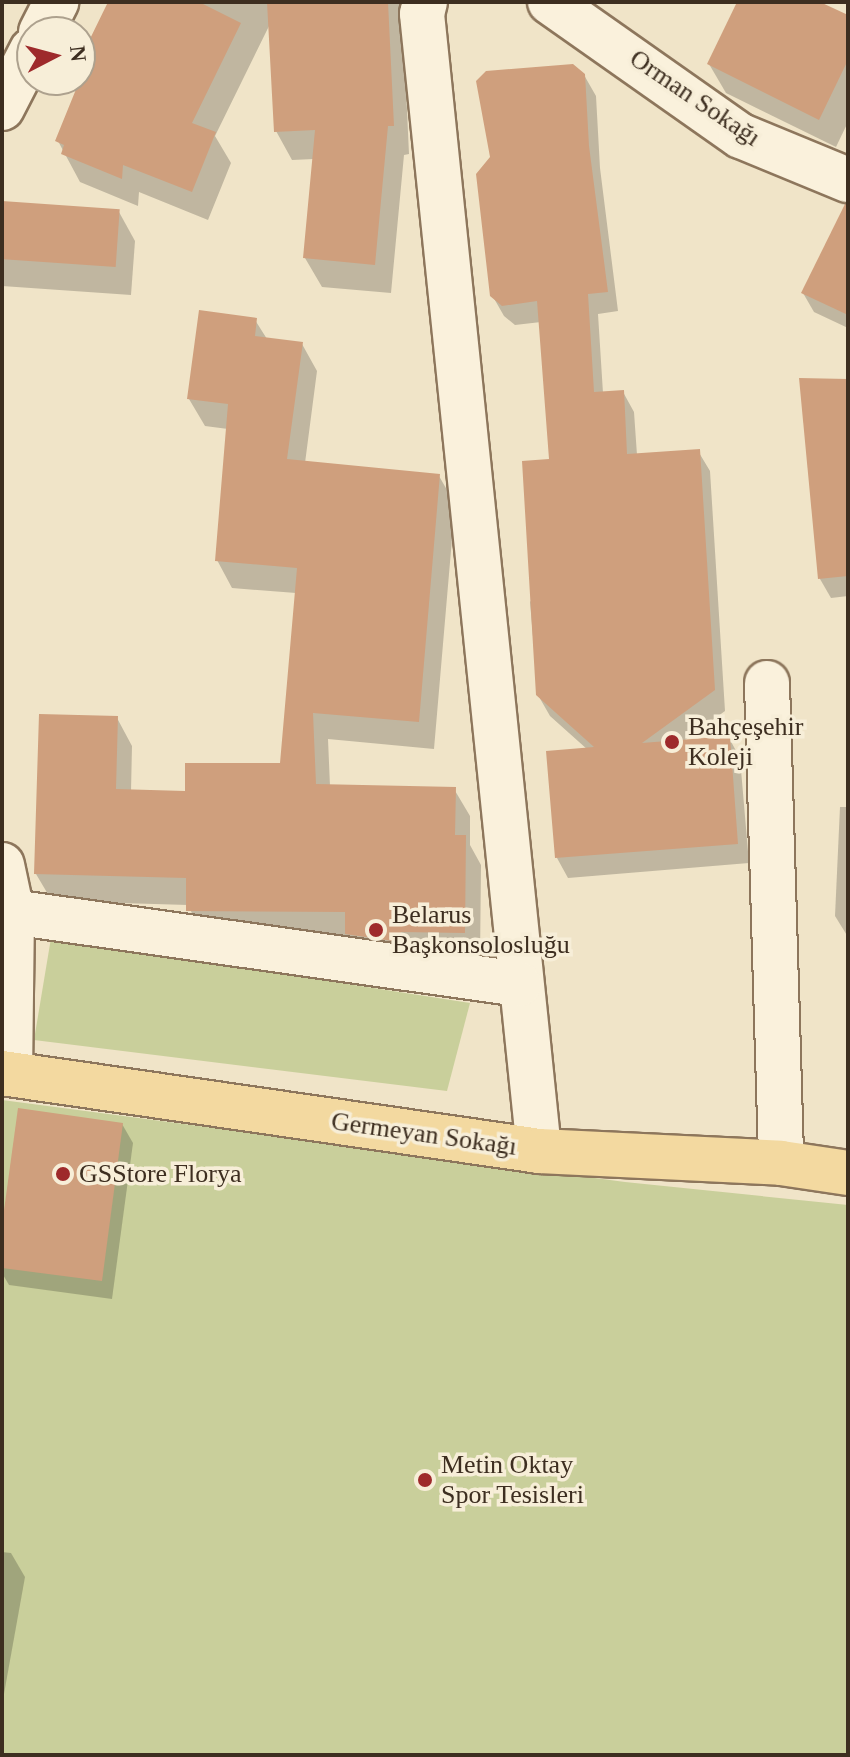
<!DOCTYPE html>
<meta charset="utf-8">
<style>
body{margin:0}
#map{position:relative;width:850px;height:1757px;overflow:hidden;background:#f0e4c8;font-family:"Times New Roman",serif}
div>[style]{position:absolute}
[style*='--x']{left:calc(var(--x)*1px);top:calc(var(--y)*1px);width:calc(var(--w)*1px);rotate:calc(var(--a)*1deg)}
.green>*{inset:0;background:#c9cf9b}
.shadow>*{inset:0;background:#0003}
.building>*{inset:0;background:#cf9f7d;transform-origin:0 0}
.roads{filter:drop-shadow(2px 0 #8d765c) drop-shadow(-2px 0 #8d765c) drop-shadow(0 2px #8d765c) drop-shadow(0 -2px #8d765c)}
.minor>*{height:44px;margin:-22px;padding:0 22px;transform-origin:22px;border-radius:22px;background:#faf1dc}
.major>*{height:44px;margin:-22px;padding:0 22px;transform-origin:22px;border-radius:22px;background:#f3d9a0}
.dots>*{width:22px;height:22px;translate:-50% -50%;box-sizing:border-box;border:4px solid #f7eed8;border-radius:50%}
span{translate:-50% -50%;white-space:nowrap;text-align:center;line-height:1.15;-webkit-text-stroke:7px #f7eed8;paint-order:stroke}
.street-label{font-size:26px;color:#3d2e20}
.poi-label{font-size:26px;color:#3d2e20}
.left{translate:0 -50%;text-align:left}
.frame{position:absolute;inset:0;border:4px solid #3d2e20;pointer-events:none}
.north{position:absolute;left:16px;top:16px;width:80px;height:80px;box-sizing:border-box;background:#f7eed8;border:2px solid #ada18e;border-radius:50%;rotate:84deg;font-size:22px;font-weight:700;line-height:32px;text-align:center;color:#3d2e20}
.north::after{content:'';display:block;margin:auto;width:28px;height:36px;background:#9e2a2b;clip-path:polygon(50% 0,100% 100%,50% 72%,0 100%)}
</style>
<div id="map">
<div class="green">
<i style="clip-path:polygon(51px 938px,470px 1003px,447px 1091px,34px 1040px)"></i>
<i style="clip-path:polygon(2px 1100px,625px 1182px,848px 1205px,848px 1755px,2px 1755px)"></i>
</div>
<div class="shadow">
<i style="clip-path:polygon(110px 2px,402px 2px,409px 154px,404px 155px,391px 293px,322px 287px,305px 258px,314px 159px,292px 160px,276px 131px,270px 24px,215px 136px,231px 163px,208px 220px,139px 192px,138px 206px,80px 182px,58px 141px,92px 54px,88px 47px)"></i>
<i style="clip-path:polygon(739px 2px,816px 2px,848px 20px,848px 122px,836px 147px,726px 93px,709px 64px)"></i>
<i style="clip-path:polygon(584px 75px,596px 96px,600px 168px,618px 311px,598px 314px,603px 393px,623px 392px,634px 412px,637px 455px,698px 451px,710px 471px,725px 711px,682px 742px,729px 738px,740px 758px,749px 863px,568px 878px,557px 858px,588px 750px,550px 716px,538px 695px,530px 602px,534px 597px,551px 461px,541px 322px,515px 325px,504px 316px,492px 295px)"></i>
<i style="clip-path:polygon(2px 203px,119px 212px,135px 241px,131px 295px,2px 286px)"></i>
<i style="clip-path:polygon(848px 217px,848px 328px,814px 312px,803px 293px)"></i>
<i style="clip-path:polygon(255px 320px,267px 339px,302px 344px,317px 371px,305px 463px,439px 476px,455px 504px,434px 749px,328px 739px,330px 786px,454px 789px,470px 816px,470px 845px,481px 865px,480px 960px,204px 938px,188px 905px,52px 901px,36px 874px,117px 718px,132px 746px,131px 792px,187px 793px,281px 765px,296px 593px,232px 588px,217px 560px,228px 429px,205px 426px,189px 399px)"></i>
<i style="clip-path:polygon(801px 380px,848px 381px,848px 596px,831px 598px,820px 579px)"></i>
<i style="clip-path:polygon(840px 807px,848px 807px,848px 937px,835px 916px)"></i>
<i style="clip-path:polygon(122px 1124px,133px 1143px,112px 1299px,9px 1285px,2px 1273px,2px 1240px)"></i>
<i style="clip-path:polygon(2px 1552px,11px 1553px,25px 1577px,2px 1705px)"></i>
</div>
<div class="building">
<i style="clip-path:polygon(108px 2px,199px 2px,241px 23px,192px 123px,216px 132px,192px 192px,123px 165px,122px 179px,61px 154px,64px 145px,55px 141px,92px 50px,86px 47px)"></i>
<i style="clip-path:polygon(267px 2px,388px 2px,394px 126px,388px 126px,375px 265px,303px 258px,315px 130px,274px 132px)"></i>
<i style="clip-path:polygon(737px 2px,820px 2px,848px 15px,848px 60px,819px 120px,707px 64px)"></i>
<i style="clip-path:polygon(573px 64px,585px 74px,589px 146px,608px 292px,588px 294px,594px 392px,624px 390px,627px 454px,700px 449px,715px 690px,642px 743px,730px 736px,738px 844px,555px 858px,546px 751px,594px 747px,536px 695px,522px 461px,549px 459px,537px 301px,502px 306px,490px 296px,476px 174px,490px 157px,476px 81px,486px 71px)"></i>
<i style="left:2px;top:201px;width:118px;height:58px;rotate:4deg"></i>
<i style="clip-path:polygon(845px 204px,848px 204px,848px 315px,801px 293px)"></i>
<i style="clip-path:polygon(199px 310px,257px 318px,255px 336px,303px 342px,287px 459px,440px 474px,419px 722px,313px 713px,316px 784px,456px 787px,455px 835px,466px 835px,465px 933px,401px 932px,400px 942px,345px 934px,345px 912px,186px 911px,186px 878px,34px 874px,39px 714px,118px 716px,116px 789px,185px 791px,185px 763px,280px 763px,297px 568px,215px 561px,228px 404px,187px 399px)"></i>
<i style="clip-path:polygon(799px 378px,848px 379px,848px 576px,818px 579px)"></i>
<i style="clip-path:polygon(18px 1108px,123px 1123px,102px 1281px,2px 1268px,2px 1225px)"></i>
</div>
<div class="roads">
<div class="minor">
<i style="--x:425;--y:2;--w:12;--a:104"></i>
<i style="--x:422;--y:14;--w:1143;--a:84.12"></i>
<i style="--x:550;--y:2;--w:233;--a:35.1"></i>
<i style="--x:741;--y:136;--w:116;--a:22.4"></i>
<i style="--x:41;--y:32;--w:34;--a:-63"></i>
<i style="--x:2;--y:108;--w:65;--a:-62.7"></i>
<i style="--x:767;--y:683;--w:480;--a:88.3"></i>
<i style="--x:2;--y:865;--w:48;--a:78"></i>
<i style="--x:12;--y:912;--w:162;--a:90.7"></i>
<i style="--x:12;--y:912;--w:512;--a:8.08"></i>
</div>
<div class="major">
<i style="--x:2;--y:1073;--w:543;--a:8.26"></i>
<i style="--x:539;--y:1151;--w:242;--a:2.8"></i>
<i style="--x:781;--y:1163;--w:68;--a:8.5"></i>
</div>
</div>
<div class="dots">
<i style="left:672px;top:742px;background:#9e2a2b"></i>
<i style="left:376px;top:930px;background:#9e2a2b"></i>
<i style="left:63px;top:1174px;background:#9e2a2b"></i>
<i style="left:425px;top:1480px;background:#9e2a2b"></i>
</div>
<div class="street-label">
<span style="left:695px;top:98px;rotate:34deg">Orman Sokağı</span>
<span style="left:424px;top:1134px;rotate:8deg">Germeyan Sokağı</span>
</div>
<div class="poi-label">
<span class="left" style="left:688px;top:742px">Bahçeşehir<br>Koleji</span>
<span class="left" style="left:392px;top:930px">Belarus<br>Başkonsolosluğu</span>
<span class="left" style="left:79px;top:1174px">GSStore Florya</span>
<span class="left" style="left:441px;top:1480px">Metin Oktay<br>Spor Tesisleri</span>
</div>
<div class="frame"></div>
<div class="north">N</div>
</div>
